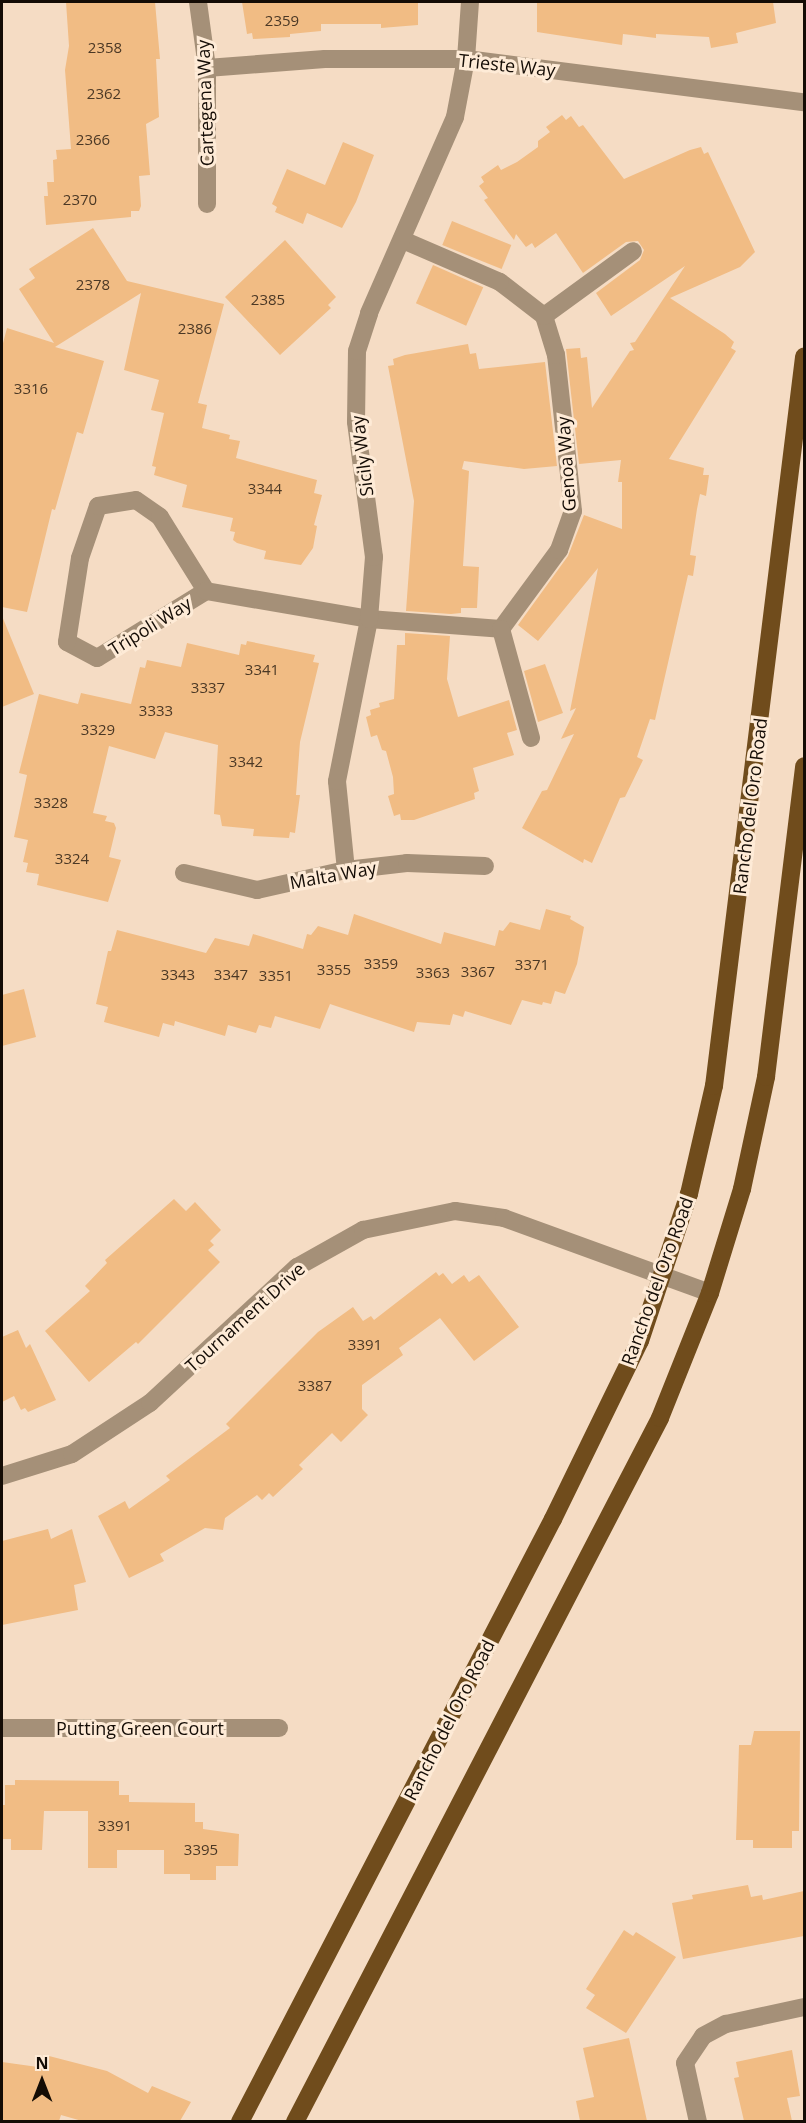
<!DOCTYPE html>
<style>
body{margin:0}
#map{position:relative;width:806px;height:2123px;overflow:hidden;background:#f5dcc4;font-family:"Open Sans",sans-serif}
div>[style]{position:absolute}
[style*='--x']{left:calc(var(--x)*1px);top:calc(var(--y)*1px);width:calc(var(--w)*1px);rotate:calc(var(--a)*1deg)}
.building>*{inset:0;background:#f1bc84;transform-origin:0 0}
.minor>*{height:18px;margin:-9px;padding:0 9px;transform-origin:9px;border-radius:9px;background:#a59078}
.major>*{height:18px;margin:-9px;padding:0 9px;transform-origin:9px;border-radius:9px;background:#704c1c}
span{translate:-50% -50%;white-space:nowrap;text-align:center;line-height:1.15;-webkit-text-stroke:6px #feebd7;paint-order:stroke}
.number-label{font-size:15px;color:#4b3825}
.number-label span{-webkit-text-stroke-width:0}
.street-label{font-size:18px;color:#140c05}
.frame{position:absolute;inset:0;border:3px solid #140c05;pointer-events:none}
.north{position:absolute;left:12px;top:2051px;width:60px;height:60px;-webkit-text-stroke:4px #feebd7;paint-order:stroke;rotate:0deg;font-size:16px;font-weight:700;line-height:24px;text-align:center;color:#140c05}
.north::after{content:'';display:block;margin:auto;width:21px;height:27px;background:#140c05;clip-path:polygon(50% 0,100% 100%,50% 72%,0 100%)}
</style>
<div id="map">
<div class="building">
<i style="clip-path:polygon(66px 2px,155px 2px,160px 59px,156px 59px,159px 117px,146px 124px,150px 175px,139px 176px,141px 206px,139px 211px,131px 211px,131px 217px,46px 225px,44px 196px,48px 196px,47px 182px,54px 182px,53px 160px,57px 159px,56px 150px,71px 149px,65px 70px,69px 46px)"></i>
<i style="clip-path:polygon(242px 2px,418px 2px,418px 25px,381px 28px,381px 24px,321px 24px,321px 31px,290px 34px,290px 37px,253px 39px,252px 33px,247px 34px)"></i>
<i style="clip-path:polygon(537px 2px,773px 2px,776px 23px,736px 33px,738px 43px,711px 48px,709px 37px,656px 34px,656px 38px,623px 34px,622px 45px,537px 32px)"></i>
<i style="clip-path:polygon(562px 115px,566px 120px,571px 116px,579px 127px,583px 125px,624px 179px,690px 150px,701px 147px,704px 154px,708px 152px,755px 252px,740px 267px,670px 298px,725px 334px,734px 342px,731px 348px,736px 351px,669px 459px,704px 468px,703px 475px,709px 475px,706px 496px,700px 494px,697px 509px,690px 555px,696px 556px,693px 576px,688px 575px,655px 720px,650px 719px,637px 757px,643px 760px,625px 797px,620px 798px,592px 863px,584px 859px,583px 863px,522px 828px,542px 791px,547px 790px,574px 734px,561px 739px,576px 708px,570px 711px,598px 568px,538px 641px,518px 625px,568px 556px,584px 515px,622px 529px,622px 482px,618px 482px,621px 460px,579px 464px,566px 349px,580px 348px,581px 358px,587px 357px,592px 408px,630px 351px,634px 350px,630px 343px,635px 342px,685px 266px,611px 316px,596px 293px,640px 260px,644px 250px,638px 241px,626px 242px,583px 273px,556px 233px,535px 248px,532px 243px,526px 247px,516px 234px,514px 240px,484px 200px,488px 198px,479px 186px,484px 182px,481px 177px,498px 165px,501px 170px,517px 162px,538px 147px,538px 141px,550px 132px,546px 127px)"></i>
<i style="clip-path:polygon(343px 142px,374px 155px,356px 202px,342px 228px,307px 213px,303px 224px,275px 212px,277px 207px,272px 204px,287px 169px,325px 185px)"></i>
<i style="left:452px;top:221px;width:64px;height:26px;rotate:22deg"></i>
<i style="clip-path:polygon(93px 228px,127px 281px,224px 304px,198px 403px,207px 405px,202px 428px,230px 435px,229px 439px,240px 441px,236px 458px,317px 480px,314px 493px,322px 495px,314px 525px,317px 526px,313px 548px,301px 565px,264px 559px,266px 551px,237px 543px,233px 540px,235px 532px,230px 531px,233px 518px,182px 507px,187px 485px,154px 475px,156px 467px,152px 466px,164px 413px,151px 410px,159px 380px,124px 370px,141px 293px,55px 347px,104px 361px,83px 434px,77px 432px,55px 510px,52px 509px,28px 608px,27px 612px,2px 607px,2px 347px,7px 328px,54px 343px,19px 289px,35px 278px,29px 269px)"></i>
<i style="clip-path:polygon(285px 240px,336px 297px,328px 305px,331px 308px,280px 355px,225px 297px)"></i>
<i style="left:433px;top:265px;width:55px;height:42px;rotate:24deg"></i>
<i style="clip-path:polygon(468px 344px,470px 354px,476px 353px,479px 369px,545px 362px,557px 466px,524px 469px,464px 461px,462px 469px,469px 471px,463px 566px,479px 567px,477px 608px,461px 608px,461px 613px,451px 614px,406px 611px,414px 501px,388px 366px,394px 365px,393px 359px,405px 355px)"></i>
<i style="clip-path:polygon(2px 616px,34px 694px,2px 707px)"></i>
<i style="clip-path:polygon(405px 633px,450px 636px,447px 679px,458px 717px,509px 700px,517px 730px,507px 733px,514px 755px,473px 768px,479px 791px,474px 793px,475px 799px,414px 820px,401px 820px,400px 814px,394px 816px,388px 796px,394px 794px,393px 777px,386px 751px,382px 750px,377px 735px,371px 737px,366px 717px,371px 715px,370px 710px,380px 707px,379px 703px,394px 699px,397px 645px,405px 645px)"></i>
<i style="clip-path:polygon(247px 641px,315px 655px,313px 662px,319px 663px,300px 742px,296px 795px,300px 795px,295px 833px,290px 832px,289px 838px,253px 836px,254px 829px,222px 826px,220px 815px,214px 814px,218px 745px,165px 732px,155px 759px,109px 746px,93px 813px,107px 816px,105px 821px,114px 823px,116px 828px,109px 857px,121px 860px,108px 902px,37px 885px,39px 874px,26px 872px,28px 863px,23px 862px,28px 840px,14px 837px,27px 775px,19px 773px,39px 694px,78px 704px,81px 693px,131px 704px,140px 667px,145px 668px,147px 660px,181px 667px,187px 643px,239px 655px,241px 644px,246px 645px)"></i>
<i style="clip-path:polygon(545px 664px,563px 713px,538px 722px,524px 671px)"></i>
<i style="clip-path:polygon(546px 909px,571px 916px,570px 919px,584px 927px,577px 964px,565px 994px,555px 991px,551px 1004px,543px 1002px,542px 1005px,522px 1000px,511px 1025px,465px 1011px,463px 1017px,453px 1014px,450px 1025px,417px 1022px,414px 1032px,330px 1004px,320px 1029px,275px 1016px,271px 1028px,259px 1025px,256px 1033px,228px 1025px,225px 1036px,175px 1021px,174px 1026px,163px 1023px,159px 1037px,104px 1022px,108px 1007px,96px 1004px,108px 951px,111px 951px,117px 930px,206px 953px,215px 938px,249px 946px,253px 934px,303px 949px,307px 934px,311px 935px,318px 926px,348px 935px,354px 914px,441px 944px,444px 932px,495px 946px,499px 930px,503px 931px,510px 922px,540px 930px)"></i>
<i style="clip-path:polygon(24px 989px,36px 1037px,2px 1046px,2px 995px)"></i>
<i style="clip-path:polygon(174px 1199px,186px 1211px,195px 1202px,221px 1230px,210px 1241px,214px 1245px,208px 1250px,220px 1262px,138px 1344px,136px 1342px,89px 1382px,45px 1331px,90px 1291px,85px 1286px,107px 1263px,105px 1260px)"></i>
<i style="clip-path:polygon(436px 1272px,439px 1276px,443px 1273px,452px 1284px,464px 1275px,469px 1282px,479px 1275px,519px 1327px,474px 1361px,440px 1318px,399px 1348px,403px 1355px,362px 1385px,362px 1409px,368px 1415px,341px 1442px,332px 1433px,299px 1465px,303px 1469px,273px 1497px,269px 1493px,262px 1500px,257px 1495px,225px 1518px,223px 1530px,205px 1528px,160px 1554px,164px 1561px,129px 1578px,98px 1516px,125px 1501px,129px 1509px,170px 1480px,166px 1476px,230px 1428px,226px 1424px,318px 1332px,353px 1307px,363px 1321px,371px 1316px,374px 1320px)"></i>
<i style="clip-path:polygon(18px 1330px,26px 1348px,30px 1344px,56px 1400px,28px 1412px,25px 1408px,21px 1410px,14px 1396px,2px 1402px,2px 1337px)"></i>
<i style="clip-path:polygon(48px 1529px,51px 1539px,72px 1529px,86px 1582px,74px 1585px,78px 1610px,2px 1625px,2px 1541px)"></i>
<i style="clip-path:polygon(754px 1731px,800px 1731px,799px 1831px,792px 1831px,792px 1848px,753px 1848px,753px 1840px,736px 1840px,739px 1745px,751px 1745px)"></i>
<i style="clip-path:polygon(15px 1780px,119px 1781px,119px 1795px,129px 1795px,129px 1802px,195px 1803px,195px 1822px,203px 1822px,203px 1829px,239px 1834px,238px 1866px,216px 1866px,216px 1880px,190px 1880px,190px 1874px,164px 1874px,164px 1850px,117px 1850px,117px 1868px,88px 1868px,88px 1811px,44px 1811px,42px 1850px,11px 1850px,11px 1839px,2px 1839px,2px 1805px,5px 1805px,5px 1785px,15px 1785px)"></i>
<i style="clip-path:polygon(748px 1885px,751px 1897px,762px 1895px,763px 1900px,804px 1891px,804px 1936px,683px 1959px,672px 1903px,693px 1899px,692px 1895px)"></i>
<i style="clip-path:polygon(624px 1930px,633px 1936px,636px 1932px,676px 1957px,626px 2033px,586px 2008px,595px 1995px,586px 1989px)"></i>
<i style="clip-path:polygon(629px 2038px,647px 2121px,580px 2121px,576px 2101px,594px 2097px,583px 2048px)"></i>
<i style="clip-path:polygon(792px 2050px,800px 2096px,787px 2098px,792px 2121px,744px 2121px,734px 2078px,739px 2077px,736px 2062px)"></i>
<i style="clip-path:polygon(49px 2056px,107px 2071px,148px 2093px,152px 2086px,191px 2102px,180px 2121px,82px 2121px,61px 2115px,59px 2121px,2px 2121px,2px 2062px,45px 2068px)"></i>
</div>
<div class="minor">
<i style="--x:198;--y:2;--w:67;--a:82.2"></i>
<i style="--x:207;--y:68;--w:136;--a:90"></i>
<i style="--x:207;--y:68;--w:118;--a:-4.4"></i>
<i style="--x:325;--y:59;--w:141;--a:0"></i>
<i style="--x:466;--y:59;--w:341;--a:7.3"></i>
<i style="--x:544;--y:316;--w:110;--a:-36.1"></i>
<i style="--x:206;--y:591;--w:128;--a:148.4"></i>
<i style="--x:97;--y:658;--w:34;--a:-152"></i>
<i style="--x:67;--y:642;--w:85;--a:-81.2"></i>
<i style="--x:80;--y:558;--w:55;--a:-70.9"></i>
<i style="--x:98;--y:506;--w:38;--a:-9"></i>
<i style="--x:136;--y:500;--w:29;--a:35"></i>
<i style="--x:160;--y:517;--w:87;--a:58.1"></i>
<i style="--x:206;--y:591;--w:165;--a:9.7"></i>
<i style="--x:369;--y:619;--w:132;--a:4.3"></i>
<i style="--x:501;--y:629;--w:98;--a:-53.7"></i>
<i style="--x:559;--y:550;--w:41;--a:-70.3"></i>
<i style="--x:573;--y:511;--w:157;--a:-96.2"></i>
<i style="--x:556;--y:355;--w:41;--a:-107.1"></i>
<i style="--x:544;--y:316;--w:56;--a:-142.3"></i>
<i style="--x:500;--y:282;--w:106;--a:-156.6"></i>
<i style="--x:501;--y:629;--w:113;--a:74.6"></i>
<i style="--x:346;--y:870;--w:89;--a:-95.8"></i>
<i style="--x:337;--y:781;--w:165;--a:-78.8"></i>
<i style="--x:369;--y:619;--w:62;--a:-85.4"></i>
<i style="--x:374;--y:557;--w:136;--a:-97.6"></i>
<i style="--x:356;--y:422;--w:71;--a:-89.2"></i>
<i style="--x:357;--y:351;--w:40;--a:-72"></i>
<i style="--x:369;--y:313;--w:214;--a:-66.3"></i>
<i style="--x:455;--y:117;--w:59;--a:-79.3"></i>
<i style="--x:466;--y:59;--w:57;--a:-86"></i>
<i style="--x:184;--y:873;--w:75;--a:13.1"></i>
<i style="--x:257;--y:890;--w:91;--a:-12.7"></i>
<i style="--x:346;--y:870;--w:61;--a:-6.5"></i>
<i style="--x:407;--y:863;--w:78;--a:2.2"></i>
<i style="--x:2;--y:1476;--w:73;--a:-17.4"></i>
<i style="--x:72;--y:1454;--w:93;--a:-33.2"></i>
<i style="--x:150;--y:1403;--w:200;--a:-42.8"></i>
<i style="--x:297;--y:1267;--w:76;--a:-29.3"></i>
<i style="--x:363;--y:1230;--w:94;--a:-11.7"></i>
<i style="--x:455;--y:1211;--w:49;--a:8.1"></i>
<i style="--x:504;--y:1218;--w:219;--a:20"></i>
<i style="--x:2;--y:1728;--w:277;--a:0"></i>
<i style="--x:698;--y:2122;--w:60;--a:-102.4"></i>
<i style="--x:685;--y:2063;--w:32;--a:-56"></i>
<i style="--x:703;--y:2036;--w:26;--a:-28"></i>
<i style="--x:726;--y:2024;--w:80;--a:-12.3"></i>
</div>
<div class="major">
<i style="--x:240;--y:2122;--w:679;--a:-62.57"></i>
<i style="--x:553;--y:1519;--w:198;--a:-64"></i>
<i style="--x:640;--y:1341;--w:155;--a:-71.6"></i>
<i style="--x:689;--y:1194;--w:111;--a:-77"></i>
<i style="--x:714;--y:1086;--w:735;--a:-82.96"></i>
<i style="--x:295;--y:2122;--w:793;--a:-62.59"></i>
<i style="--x:660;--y:1418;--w:135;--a:-68.2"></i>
<i style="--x:710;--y:1293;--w:109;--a:-72.9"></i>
<i style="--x:742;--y:1189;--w:115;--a:-77.9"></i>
<i style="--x:766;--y:1077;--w:313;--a:-83"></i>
</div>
<div class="number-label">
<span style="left:282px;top:21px">2359</span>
<span style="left:105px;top:48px">2358</span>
<span style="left:104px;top:94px">2362</span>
<span style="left:93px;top:140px">2366</span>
<span style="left:80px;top:200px">2370</span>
<span style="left:93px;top:285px">2378</span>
<span style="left:268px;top:300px">2385</span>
<span style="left:195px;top:329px">2386</span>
<span style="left:31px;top:389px">3316</span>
<span style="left:265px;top:489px">3344</span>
<span style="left:262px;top:670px">3341</span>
<span style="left:208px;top:688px">3337</span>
<span style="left:156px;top:711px">3333</span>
<span style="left:98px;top:730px">3329</span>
<span style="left:246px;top:762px">3342</span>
<span style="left:51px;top:803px">3328</span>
<span style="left:72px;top:859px">3324</span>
<span style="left:381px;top:964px">3359</span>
<span style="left:532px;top:965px">3371</span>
<span style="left:334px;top:970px">3355</span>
<span style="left:478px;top:972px">3367</span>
<span style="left:433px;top:973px">3363</span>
<span style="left:178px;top:975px">3343</span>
<span style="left:231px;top:975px">3347</span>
<span style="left:276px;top:976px">3351</span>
<span style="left:365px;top:1345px">3391</span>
<span style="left:315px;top:1386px">3387</span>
<span style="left:115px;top:1826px">3391</span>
<span style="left:201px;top:1850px">3395</span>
</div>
<div class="street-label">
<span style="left:507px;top:65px;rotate:6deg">Trieste Way</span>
<span style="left:205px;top:103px;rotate:-92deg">Cartegena Way</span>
<span style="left:362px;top:456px;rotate:-97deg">Sicily Way</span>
<span style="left:566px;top:464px;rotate:-94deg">Genoa Way</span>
<span style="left:150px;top:626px;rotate:-32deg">Tripoli Way</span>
<span style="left:750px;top:806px;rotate:-83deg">Rancho del Oro Road</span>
<span style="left:333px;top:875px;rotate:-10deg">Malta Way</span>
<span style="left:657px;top:1281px;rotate:-70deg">Rancho del Oro Road</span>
<span style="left:245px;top:1317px;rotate:-42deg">Tournament Drive</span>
<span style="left:449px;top:1720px;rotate:-63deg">Rancho del Oro Road</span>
<span style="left:140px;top:1728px">Putting Green Court</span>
</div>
<div class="frame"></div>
<div class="north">N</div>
</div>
